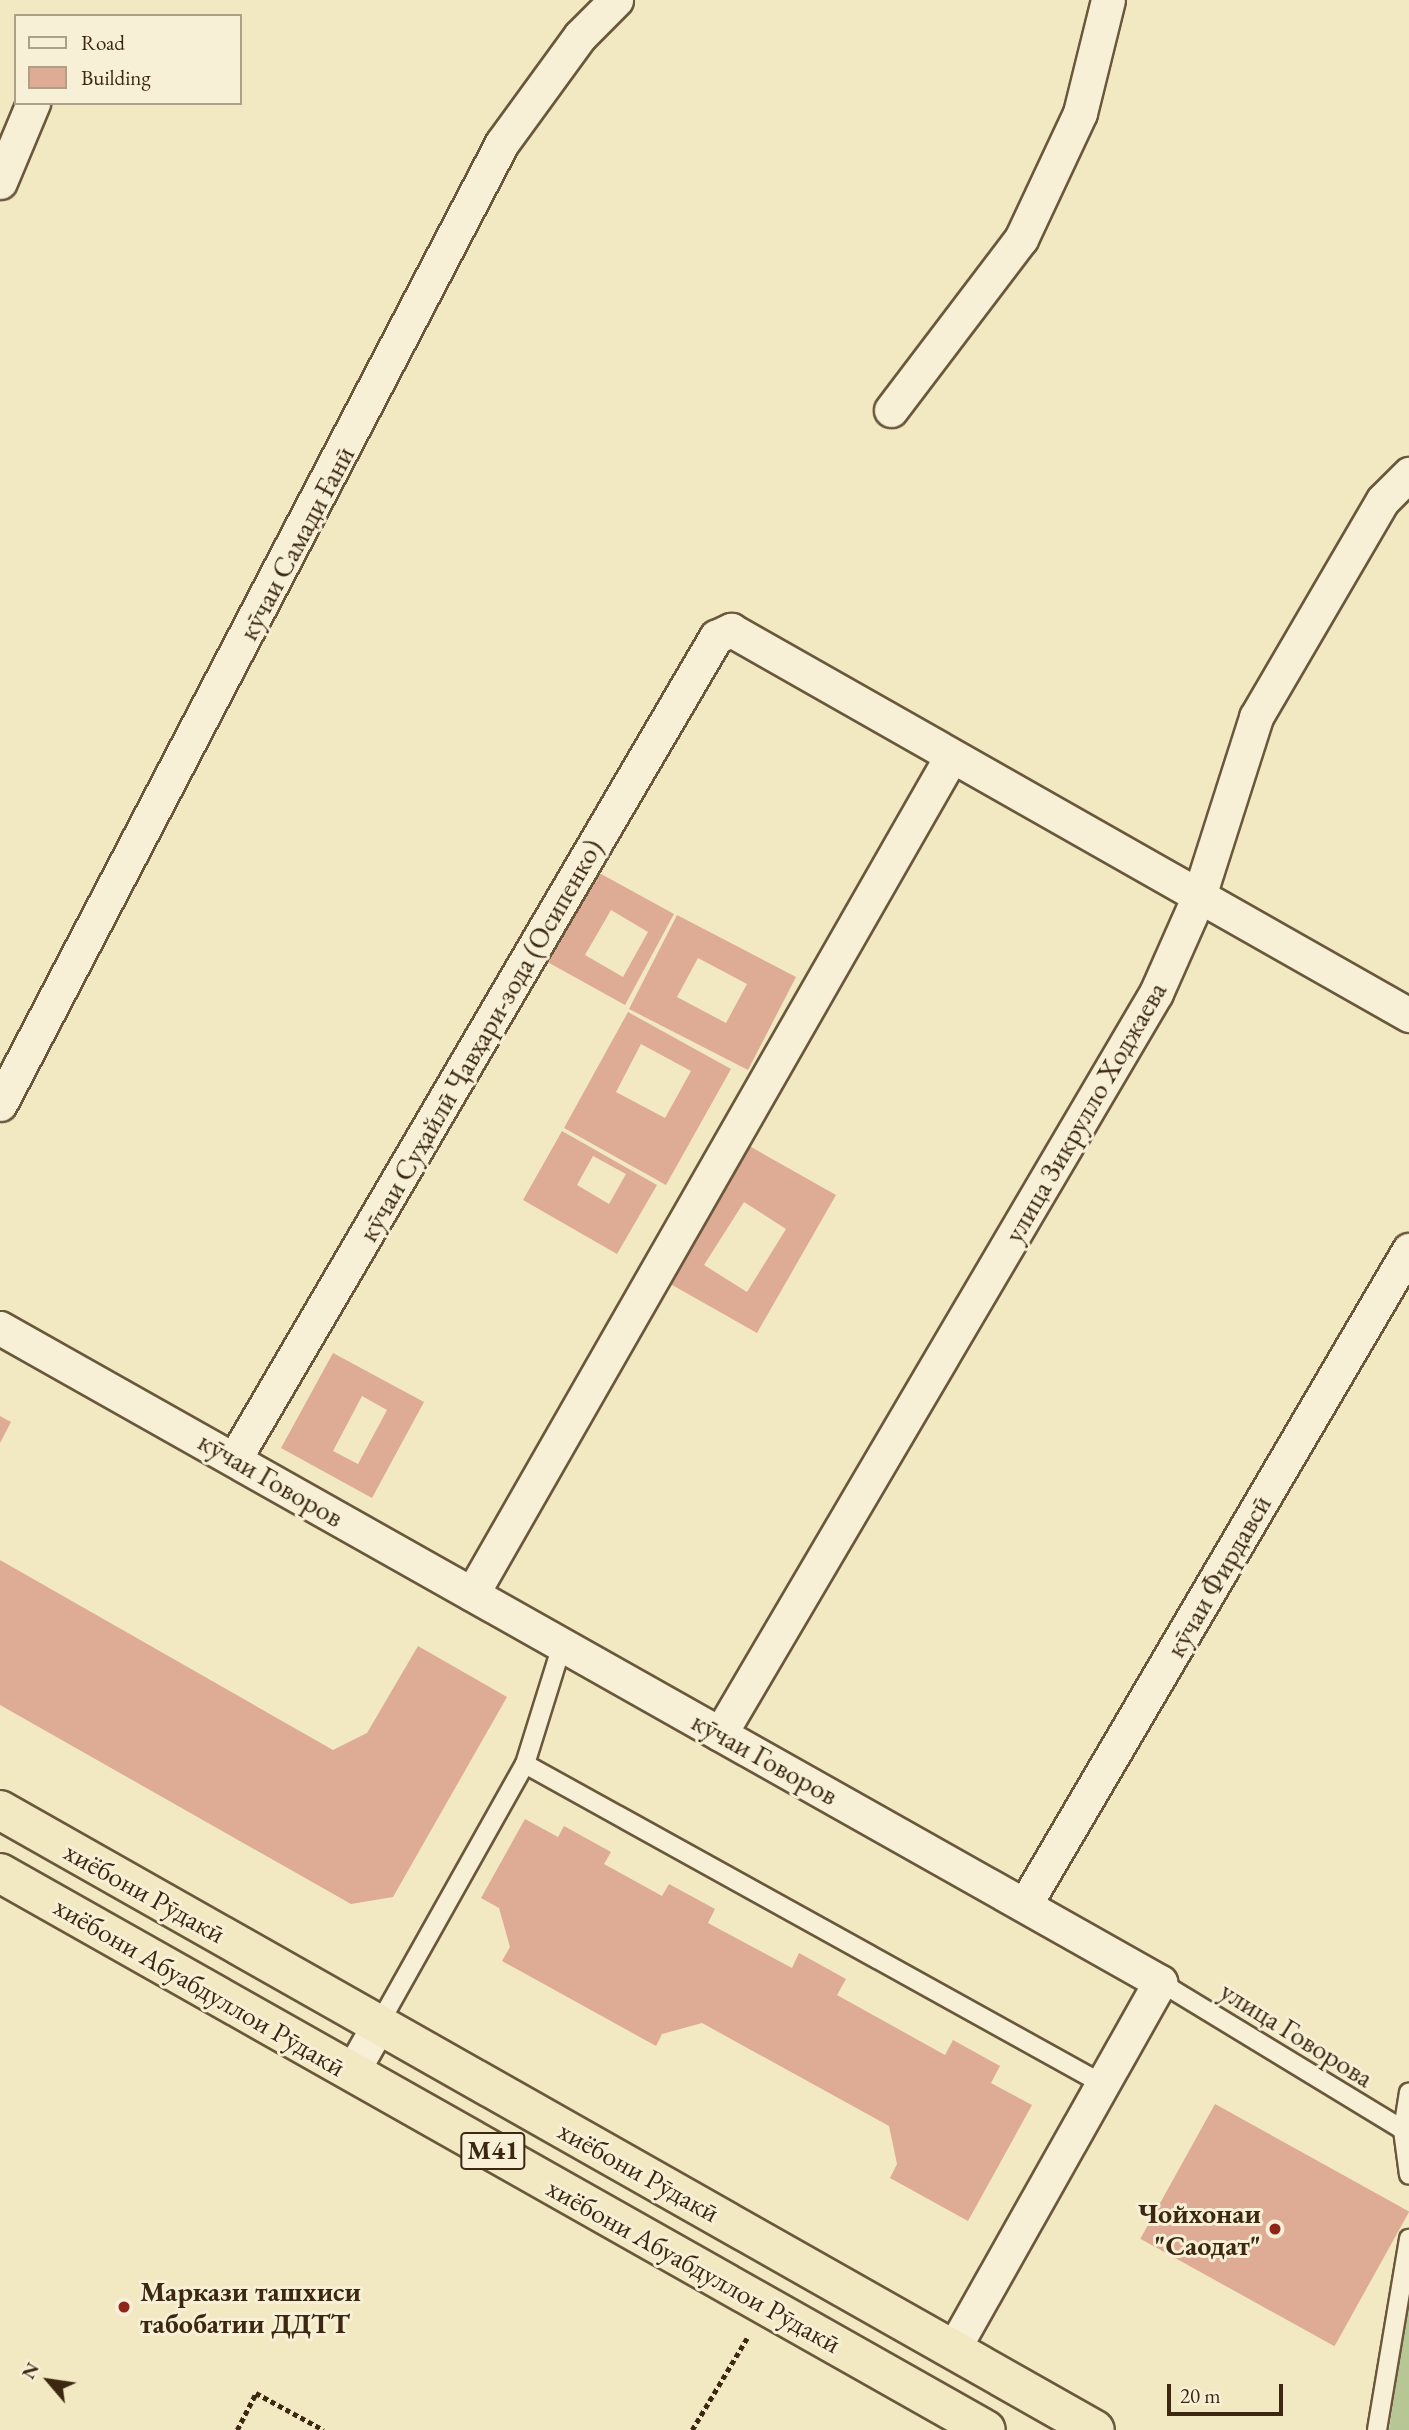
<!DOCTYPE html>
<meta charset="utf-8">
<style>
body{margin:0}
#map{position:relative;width:1409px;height:2430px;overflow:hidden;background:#f2e8c1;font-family:"EB Garamond",serif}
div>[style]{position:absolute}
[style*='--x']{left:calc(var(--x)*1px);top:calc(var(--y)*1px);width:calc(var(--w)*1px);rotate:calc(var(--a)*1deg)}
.green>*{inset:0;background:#b7c695}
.building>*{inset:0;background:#deac95;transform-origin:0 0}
.path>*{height:4.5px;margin-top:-2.25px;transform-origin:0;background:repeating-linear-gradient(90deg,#3c2810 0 5px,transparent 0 8.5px)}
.roads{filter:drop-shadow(2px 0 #6a583c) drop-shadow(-2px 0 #6a583c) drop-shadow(0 2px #6a583c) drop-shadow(0 -2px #6a583c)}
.service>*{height:18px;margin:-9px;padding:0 9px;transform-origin:9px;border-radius:9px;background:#f7f0d7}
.minor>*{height:33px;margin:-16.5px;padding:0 16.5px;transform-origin:16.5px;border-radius:16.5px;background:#f7f0d7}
.trunk>*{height:38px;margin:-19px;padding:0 19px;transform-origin:19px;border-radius:19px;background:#f2e8c1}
.dots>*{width:19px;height:19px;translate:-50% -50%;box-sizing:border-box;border:4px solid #f7f0d7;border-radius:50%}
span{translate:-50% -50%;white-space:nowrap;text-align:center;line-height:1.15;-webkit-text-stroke:6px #f7f0d7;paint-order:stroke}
.shield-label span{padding:2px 5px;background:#f7f0d7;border:2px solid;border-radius:5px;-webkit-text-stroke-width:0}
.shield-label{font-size:26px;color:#3c2810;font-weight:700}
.street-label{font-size:28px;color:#3c2810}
.poi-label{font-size:28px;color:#3c2810;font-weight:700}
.right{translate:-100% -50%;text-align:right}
.left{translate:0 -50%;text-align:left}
.legend{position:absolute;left:14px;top:14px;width:228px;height:91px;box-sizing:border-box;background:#f7f0d7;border:2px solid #aca087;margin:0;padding:9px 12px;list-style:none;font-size:21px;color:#3c2810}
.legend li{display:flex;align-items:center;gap:14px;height:35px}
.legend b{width:35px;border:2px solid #aca087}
.north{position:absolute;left:14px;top:2346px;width:70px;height:70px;-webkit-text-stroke:5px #f7f0d7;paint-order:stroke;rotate:299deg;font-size:19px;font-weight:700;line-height:28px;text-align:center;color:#3c2810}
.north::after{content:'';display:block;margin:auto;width:24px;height:32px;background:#3c2810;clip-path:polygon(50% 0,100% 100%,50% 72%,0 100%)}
.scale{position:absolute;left:1167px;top:2384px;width:116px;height:32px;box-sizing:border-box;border:4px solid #3c2810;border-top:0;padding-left:9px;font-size:21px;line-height:24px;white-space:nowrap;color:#3c2810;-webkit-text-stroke:5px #f7f0d7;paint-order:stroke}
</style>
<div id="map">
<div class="green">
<i style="clip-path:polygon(1409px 2297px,1409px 2430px,1389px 2430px)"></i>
</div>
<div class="building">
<i style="clip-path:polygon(evenodd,592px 869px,674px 914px,625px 1005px,542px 959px,592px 869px,611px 910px,648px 932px,623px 977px,585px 955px,611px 910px)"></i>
<i style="clip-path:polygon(evenodd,677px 915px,796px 977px,748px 1070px,629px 1009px,677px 915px,698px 958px,747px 984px,726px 1023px,677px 997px,698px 958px)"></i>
<i style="clip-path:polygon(evenodd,628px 1012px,731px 1069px,666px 1185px,564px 1128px,628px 1012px,641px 1044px,691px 1071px,665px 1118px,616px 1092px,641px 1044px)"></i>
<i style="clip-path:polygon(evenodd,562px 1131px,657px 1185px,617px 1254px,523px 1200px,562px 1131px,593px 1156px,626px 1174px,609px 1204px,577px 1185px,593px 1156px)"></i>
<i style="clip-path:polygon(evenodd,737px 1139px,836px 1195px,757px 1333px,658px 1277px,737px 1139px,744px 1202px,786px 1229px,747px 1292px,704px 1265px,744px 1202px)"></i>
<i style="clip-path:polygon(evenodd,333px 1353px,424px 1402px,372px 1498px,281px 1448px,333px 1353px,362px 1396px,387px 1410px,358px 1464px,333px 1451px,362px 1396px)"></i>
<i style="clip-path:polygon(0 1416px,11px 1422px,0 1443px)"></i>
<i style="clip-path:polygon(0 1560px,333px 1750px,367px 1733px,418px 1646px,507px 1697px,393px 1897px,351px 1904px,0 1705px)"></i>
<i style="clip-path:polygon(525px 1819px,558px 1837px,564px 1826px,611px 1852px,604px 1864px,662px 1896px,669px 1884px,715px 1909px,708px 1923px,792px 1968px,799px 1953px,846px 1979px,837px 1995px,945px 2055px,953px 2040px,1000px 2066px,991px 2083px,1032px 2105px,968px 2221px,890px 2178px,897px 2164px,889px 2126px,702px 2023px,662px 2034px,656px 2046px,502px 1961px,510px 1947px,499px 1908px,481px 1898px)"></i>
<i style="left:1215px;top:2104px;width:222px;height:154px;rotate:29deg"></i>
</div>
<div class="path">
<i style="--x:237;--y:2430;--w:42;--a:-62.8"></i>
<i style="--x:256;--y:2393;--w:77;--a:28.6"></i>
<i style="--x:692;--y:2430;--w:107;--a:-59.1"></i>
</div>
<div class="roads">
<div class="service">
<i style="--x:525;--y:1764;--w:658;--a:28.98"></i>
<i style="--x:1160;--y:1982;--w:285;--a:31.3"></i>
<i style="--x:1403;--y:2130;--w:45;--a:82.4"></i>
<i style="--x:379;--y:2024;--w:298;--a:-60.7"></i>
<i style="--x:525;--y:1764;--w:125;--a:-72.7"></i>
<i style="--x:1403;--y:2130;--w:38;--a:-81"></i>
<i style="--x:1377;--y:2430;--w:194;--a:-80.5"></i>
</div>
<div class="minor">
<i style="--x:0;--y:182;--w:86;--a:-67.3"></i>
<i style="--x:891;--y:410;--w:215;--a:-52.8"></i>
<i style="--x:1021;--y:239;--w:139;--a:-64.9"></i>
<i style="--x:1080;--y:113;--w:116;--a:-76.1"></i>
<i style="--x:0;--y:1104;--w:1084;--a:-62.42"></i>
<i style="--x:502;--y:143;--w:132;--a:-53.9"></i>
<i style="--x:580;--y:36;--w:51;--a:-45"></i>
<i style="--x:0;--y:1328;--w:1332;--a:29.41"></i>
<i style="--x:1160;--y:1982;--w:422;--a:119.4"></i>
<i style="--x:235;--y:1458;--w:952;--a:-59.64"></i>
<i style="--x:716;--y:637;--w:17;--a:-25"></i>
<i style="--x:731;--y:630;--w:780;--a:29.59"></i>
<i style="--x:472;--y:1594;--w:964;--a:-60.22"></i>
<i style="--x:720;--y:1734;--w:860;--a:-59.53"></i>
<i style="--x:1156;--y:993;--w:106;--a:-66.1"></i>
<i style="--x:1199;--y:896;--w:188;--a:-72.3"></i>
<i style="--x:1256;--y:717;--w:251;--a:-59.7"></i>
<i style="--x:1383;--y:500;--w:37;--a:-45"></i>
<i style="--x:1027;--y:1901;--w:755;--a:-59.6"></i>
<i style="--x:352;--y:2072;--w:55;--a:-60.6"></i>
</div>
<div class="trunk">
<i style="--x:0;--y:1810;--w:1258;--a:29.52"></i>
<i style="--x:0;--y:1873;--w:1132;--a:29.46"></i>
</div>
</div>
<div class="dots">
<i style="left:1275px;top:2229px;background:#8f2418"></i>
<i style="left:124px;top:2307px;background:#8f2418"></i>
</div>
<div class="shield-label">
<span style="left:493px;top:2151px">M41</span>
</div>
<div class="street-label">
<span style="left:296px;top:543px;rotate:-62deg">кӯчаи Самади Ғанӣ</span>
<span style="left:480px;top:1040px;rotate:-60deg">кӯчаи Суҳайлӣ Ҷавҳари-зода (Осипенко)</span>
<span style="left:1085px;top:1112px;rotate:-60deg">улица Зикрулло Ходжаева</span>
<span style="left:271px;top:1479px;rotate:30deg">кӯчаи Говоров</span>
<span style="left:1218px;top:1576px;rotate:-60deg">кӯчаи Фирдавсӣ</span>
<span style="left:765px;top:1758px;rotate:29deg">кӯчаи Говоров</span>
<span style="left:145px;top:1892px;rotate:29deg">хиёбони Рӯдакӣ</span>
<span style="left:200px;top:1986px;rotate:30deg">хиёбони Абуабдуллои Рӯдакӣ</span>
<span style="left:1297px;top:2034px;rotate:32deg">улица Говорова</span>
<span style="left:639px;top:2171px;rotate:29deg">хиёбони Рӯдакӣ</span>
<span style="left:694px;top:2265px;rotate:29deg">хиёбони Абуабдуллои Рӯдакӣ</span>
</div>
<div class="poi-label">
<span class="right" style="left:1261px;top:2229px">Чойхонаи<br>"Саодат"</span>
<span class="left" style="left:140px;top:2307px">Маркази ташхиси<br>табобатии ДДТТ</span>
</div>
<ul class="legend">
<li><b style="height:9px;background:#f7f0d7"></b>Road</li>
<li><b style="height:19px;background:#deac95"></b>Building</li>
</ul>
<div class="north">N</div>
<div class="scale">20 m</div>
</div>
